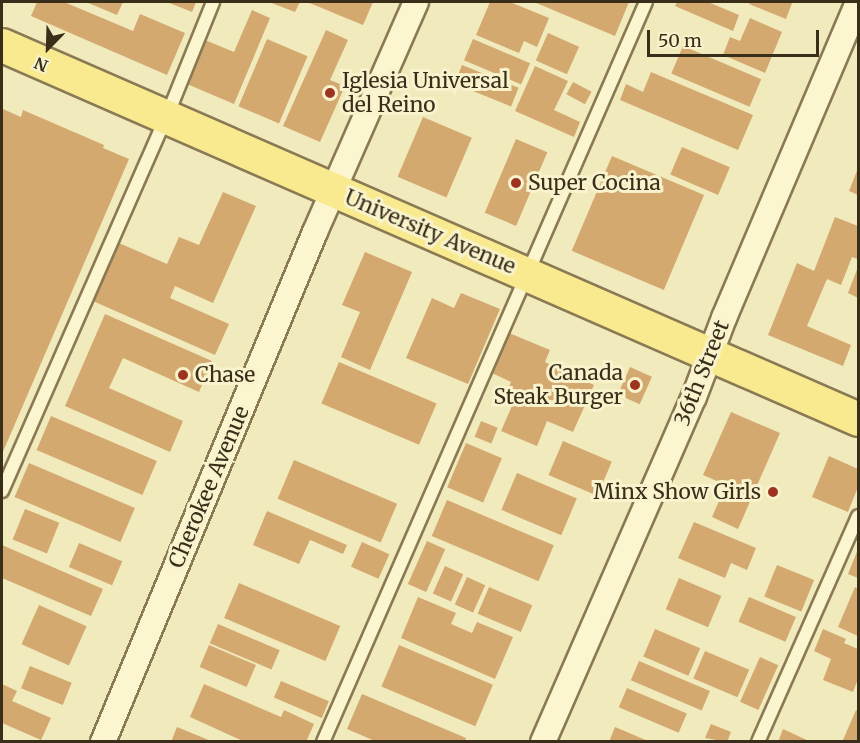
<!DOCTYPE html>
<style>
body{margin:0}
#map{position:relative;width:860px;height:743px;overflow:hidden;background:#f1eabc;font-family:Merriweather,serif}
div>[style]{position:absolute}
[style*='--x']{left:calc(var(--x)*1px);top:calc(var(--y)*1px);width:calc(var(--w)*1px);rotate:calc(var(--a)*1deg)}
.building>*{inset:0;background:#d3a96f;transform-origin:0 0}
.roads{filter:drop-shadow(2px 0 #8a7a54) drop-shadow(-2px 0 #8a7a54) drop-shadow(0 2px #8a7a54) drop-shadow(0 -2px #8a7a54)}
.service>*{height:12px;margin:-6px;padding:0 6px;transform-origin:6px;border-radius:6px;background:#fcf6d0}
.minor>*{height:24px;margin:-12px;padding:0 12px;transform-origin:12px;border-radius:12px;background:#fcf6d0}
.primary>*{height:33px;margin:-16.5px;padding:0 16.5px;transform-origin:16.5px;border-radius:16.5px;background:#f9ea90}
.dots>*{width:16px;height:16px;translate:-50% -50%;box-sizing:border-box;border:3px solid #f8f3cc;border-radius:50%}
span{translate:-50% -50%;white-space:nowrap;text-align:center;line-height:1.15;-webkit-text-stroke:6px #f8f3cc;paint-order:stroke}
.poi-label{font-size:21px;color:#382e1a}
.left{translate:0 -50%;text-align:left}
.right{translate:-100% -50%;text-align:right}
.street-label{font-size:21px;color:#382e1a}
.frame{position:absolute;inset:0;border:3px solid #382e1a;pointer-events:none}
.north{position:absolute;left:18px;top:18px;width:60px;height:60px;-webkit-text-stroke:4px #f8f3cc;paint-order:stroke;rotate:203deg;font-size:16px;font-weight:700;line-height:24px;text-align:center;color:#382e1a}
.north::after{content:'';display:block;margin:auto;width:21px;height:27px;background:#382e1a;clip-path:polygon(50% 0,100% 100%,50% 72%,0 100%)}
.scale{position:absolute;left:647px;top:30px;width:172px;height:27px;box-sizing:border-box;border:3px solid #382e1a;border-top:0;padding-left:8px;font-size:18px;line-height:21px;white-space:nowrap;color:#382e1a;-webkit-text-stroke:4px #f8f3cc;paint-order:stroke}
</style>
<div id="map">
<div class="building">
<i style="clip-path:polygon(37px 2px,64px 2px,133px 31px,140px 14px,185px 33px,167px 75px,31px 16px)"></i>
<i style="clip-path:polygon(86px 2px,123px 2px,117px 15px)"></i>
<i style="clip-path:polygon(167px 2px,196px 2px,192px 12px)"></i>
<i style="clip-path:polygon(269px 2px,300px 2px,295px 12px)"></i>
<i style="clip-path:polygon(307px 2px,373px 2px,363px 25px)"></i>
<i style="clip-path:polygon(490px 2px,510px 2px,549px 18px,537px 47px,524px 41px,519px 53px,476px 35px)"></i>
<i style="clip-path:polygon(534px 2px,629px 2px,615px 36px)"></i>
<i style="clip-path:polygon(677px 2px,708px 2px,739px 15px,733px 31px,675px 6px)"></i>
<i style="clip-path:polygon(750px 2px,788px 2px,792px 3px,786px 19px,749px 4px)"></i>
<i style="clip-path:polygon(252px 10px,270px 18px,234px 104px,187px 84px,205px 40px,234px 52px)"></i>
<i style="clip-path:polygon(750px 18px,782px 32px,765px 73px,723px 55px,730px 37px,740px 41px)"></i>
<i style="clip-path:polygon(326px 30px,348px 40px,330px 80px,345px 86px,320px 142px,283px 126px)"></i>
<i style="left:548px;top:33px;width:34px;height:30px;rotate:24deg"></i>
<i style="left:267px;top:39px;width:44px;height:73px;rotate:23deg"></i>
<i style="left:473px;top:39px;width:62px;height:23px;rotate:23deg"></i>
<i style="left:683px;top:46px;width:85px;height:30px;rotate:23deg"></i>
<i style="left:462px;top:65px;width:61px;height:20px;rotate:22deg"></i>
<i style="clip-path:polygon(535px 66px,568px 81px,554px 110px,580px 122px,574px 137px,515px 111px)"></i>
<i style="clip-path:polygon(651px 72px,753px 115px,738px 150px,620px 100px,626px 84px,643px 92px)"></i>
<i style="left:573px;top:82px;width:21px;height:14px;rotate:28deg"></i>
<i style="clip-path:polygon(3px 109px,21px 117px,23px 110px,104px 145px,103px 148px,129px 159px,2px 454px)"></i>
<i style="left:423px;top:117px;width:53px;height:65px;rotate:23deg"></i>
<i style="left:516px;top:139px;width:34px;height:80px;rotate:23deg"></i>
<i style="left:682px;top:147px;width:52px;height:30px;rotate:23deg"></i>
<i style="left:612px;top:156px;width:100px;height:103px;rotate:23deg"></i>
<i style="clip-path:polygon(858px 168px,858px 195px,849px 191px)"></i>
<i style="clip-path:polygon(223px 192px,256px 206px,213px 303px,175px 286px,170px 298px,229px 324px,215px 355px,93px 301px,119px 243px,167px 264px,179px 237px,199px 245px)"></i>
<i style="clip-path:polygon(835px 217px,858px 226px,858px 259px,852px 257px,841px 285px,827px 279px,807px 326px,851px 345px,843px 366px,768px 335px,797px 263px,814px 271px)"></i>
<i style="clip-path:polygon(365px 252px,412px 272px,370px 370px,341px 357px,360px 312px,342px 305px)"></i>
<i style="clip-path:polygon(858px 267px,858px 298px,848px 293px)"></i>
<i style="clip-path:polygon(461px 293px,500px 309px,468px 384px,406px 358px,432px 298px,454px 308px)"></i>
<i style="clip-path:polygon(105px 314px,212px 361px,199px 392px,123px 358px,109px 388px,183px 421px,170px 452px,65px 406px)"></i>
<i style="clip-path:polygon(509px 333px,550px 350px,545px 362px,594px 385px,573px 432px,547px 421px,537px 446px,501px 431px,512px 406px,502px 402px,511px 382px,492px 373px)"></i>
<i style="left:339px;top:362px;width:106px;height:45px;rotate:23deg"></i>
<i style="left:630px;top:367px;width:24px;height:30px;rotate:24deg"></i>
<i style="clip-path:polygon(731px 412px,780px 433px,738px 529px,712px 517px,726px 485px,703px 475px)"></i>
<i style="left:51px;top:416px;width:115px;height:37px;rotate:23deg"></i>
<i style="left:481px;top:421px;width:18px;height:17px;rotate:22deg"></i>
<i style="left:563px;top:441px;width:53px;height:37px;rotate:23deg"></i>
<i style="left:466px;top:443px;width:39px;height:48px;rotate:23deg"></i>
<i style="clip-path:polygon(829px 456px,858px 469px,858px 487px,848px 512px,812px 497px)"></i>
<i style="left:294px;top:460px;width:112px;height:42px;rotate:23deg"></i>
<i style="left:29px;top:463px;width:115px;height:37px;rotate:23deg"></i>
<i style="left:517px;top:473px;width:65px;height:40px;rotate:23deg"></i>
<i style="left:447px;top:500px;width:116px;height:39px;rotate:23deg"></i>
<i style="left:25px;top:509px;width:37px;height:33px;rotate:22deg"></i>
<i style="clip-path:polygon(267px 511px,347px 545px,343px 554px,310px 540px,299px 564px,253px 545px)"></i>
<i style="clip-path:polygon(694px 522px,756px 548px,747px 570px,731px 563px,725px 578px,678px 558px)"></i>
<i style="left:427px;top:541px;width:20px;height:47px;rotate:24deg"></i>
<i style="left:362px;top:542px;width:30px;height:27px;rotate:24deg"></i>
<i style="left:79px;top:543px;width:47px;height:26px;rotate:23deg"></i>
<i style="clip-path:polygon(2px 545px,103px 589px,91px 616px,2px 578px)"></i>
<i style="clip-path:polygon(858px 549px,858px 578px,848px 574px)"></i>
<i style="left:777px;top:565px;width:40px;height:34px;rotate:22deg"></i>
<i style="left:445px;top:566px;width:20px;height:30px;rotate:24deg"></i>
<i style="left:467px;top:577px;width:20px;height:30px;rotate:24deg"></i>
<i style="left:679px;top:578px;width:46px;height:34px;rotate:23deg"></i>
<i style="left:239px;top:583px;width:110px;height:38px;rotate:23deg"></i>
<i style="left:489px;top:587px;width:47px;height:29px;rotate:23deg"></i>
<i style="clip-path:polygon(855px 587px,858px 589px,858px 636px,838px 627px)"></i>
<i style="clip-path:polygon(418px 597px,456px 613px,451px 624px,472px 633px,477px 622px,513px 637px,495px 679px,401px 638px)"></i>
<i style="left:749px;top:597px;width:51px;height:27px;rotate:23deg"></i>
<i style="left:39px;top:605px;width:52px;height:43px;rotate:24deg"></i>
<i style="left:218px;top:624px;width:67px;height:21px;rotate:23deg"></i>
<i style="left:655px;top:629px;width:49px;height:30px;rotate:23deg"></i>
<i style="clip-path:polygon(823px 629px,846px 639px,844px 643px,858px 649px,858px 679px,853px 692px,823px 680px,831px 659px,814px 651px)"></i>
<i style="left:209px;top:645px;width:51px;height:24px;rotate:23deg"></i>
<i style="left:399px;top:645px;width:102px;height:45px;rotate:23deg"></i>
<i style="left:705px;top:651px;width:48px;height:30px;rotate:23deg"></i>
<i style="left:760px;top:657px;width:20px;height:49px;rotate:24deg"></i>
<i style="left:639px;top:661px;width:77px;height:21px;rotate:23deg"></i>
<i style="left:30px;top:666px;width:45px;height:24px;rotate:22deg"></i>
<i style="left:281px;top:681px;width:52px;height:18px;rotate:23deg"></i>
<i style="clip-path:polygon(2px 684px,17px 691px,12px 701px,51px 718px,41px 740px,2px 723px)"></i>
<i style="clip-path:polygon(204px 684px,281px 717px,284px 710px,314px 724px,306px 742px,245px 742px,190px 717px)"></i>
<i style="left:627px;top:688px;width:65px;height:21px;rotate:23deg"></i>
<i style="clip-path:polygon(362px 694px,466px 738px,465px 742px,377px 742px,347px 729px)"></i>
<i style="clip-path:polygon(856px 710px,858px 711px,858px 742px,847px 742px,843px 740px)"></i>
<i style="clip-path:polygon(711px 724px,731px 732px,727px 742px,705px 738px)"></i>
<i style="clip-path:polygon(177px 727px,211px 741px,211px 742px,171px 742px)"></i>
<i style="clip-path:polygon(615px 727px,648px 741px,648px 742px,609px 742px)"></i>
<i style="clip-path:polygon(783px 729px,811px 742px,778px 742px)"></i>
</div>
<div class="roads">
<div class="service">
<i style="--x:2;--y:491;--w:410;--a:-66.3"></i>
<i style="--x:167;--y:116;--w:123;--a:-68"></i>
<i style="--x:323;--y:742;--w:807;--a:-66.42"></i>
<i style="--x:758;--y:742;--w:247;--a:-66.1"></i>
</div>
<div class="minor">
<i style="--x:103;--y:742;--w:552;--a:-67.43"></i>
<i style="--x:315;--y:232;--w:251;--a:-66.3"></i>
<i style="--x:543;--y:742;--w:377;--a:-66.4"></i>
<i style="--x:694;--y:397;--w:85;--a:-69.2"></i>
<i style="--x:724;--y:318;--w:342;--a:-67"></i>
</div>
<div class="primary">
<i style="--x:2;--y:45;--w:934;--a:23.6"></i>
</div>
</div>
<div class="dots">
<i style="left:330px;top:93px;background:#9e341f"></i>
<i style="left:516px;top:183px;background:#9e341f"></i>
<i style="left:183px;top:375px;background:#9e341f"></i>
<i style="left:635px;top:385px;background:#9e341f"></i>
<i style="left:773px;top:492px;background:#9e341f"></i>
</div>
<div class="poi-label">
<span class="left" style="left:342px;top:93px">Iglesia Universal<br>del Reino</span>
<span class="left" style="left:528px;top:183px">Super Cocina</span>
<span class="right" style="left:623px;top:385px">Canada<br>Steak Burger</span>
<span class="left" style="left:195px;top:375px">Chase</span>
<span class="right" style="left:761px;top:492px">Minx Show Girls</span>
</div>
<div class="street-label">
<span style="left:430px;top:232px;rotate:23deg">University Avenue</span>
<span style="left:702px;top:373px;rotate:-68deg">36th Street</span>
<span style="left:209px;top:487px;rotate:-67deg">Cherokee Avenue</span>
</div>
<div class="frame"></div>
<div class="north">N</div>
<div class="scale">50 m</div>
</div>
